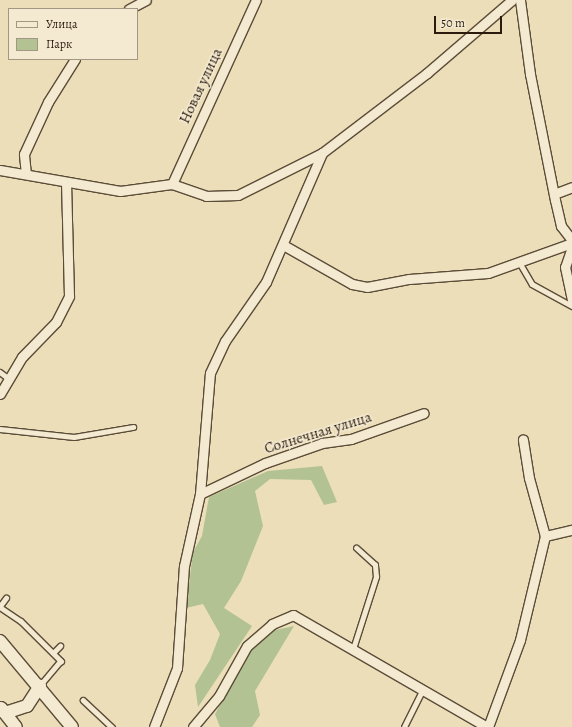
<!DOCTYPE html>
<meta charset="utf-8">
<style>
body{margin:0}
#map{position:relative;width:572px;height:727px;overflow:hidden;background:#ecdeb8;font-family:Alegreya,serif}
div>[style]{position:absolute}
[style*='--x']{left:calc(var(--x)*1px);top:calc(var(--y)*1px);width:calc(var(--w)*1px);rotate:calc(var(--a)*1deg)}
.green>*{inset:0;background:#b2c293}
.roads{filter:drop-shadow(1px 0 #5b4c38) drop-shadow(-1px 0 #5b4c38) drop-shadow(0 1px #5b4c38) drop-shadow(0 -1px #5b4c38)}
.service>*{height:4.5px;margin:-2.25px;padding:0 2.25px;transform-origin:2.25px;border-radius:2.25px;background:#f3ead1}
.minor>*{height:9px;margin:-4.5px;padding:0 4.5px;transform-origin:4.5px;border-radius:4.5px;background:#f3ead1}
.secondary>*{height:12px;margin:-6px;padding:0 6px;transform-origin:6px;border-radius:6px;background:#f3ead1}
span{translate:-50% -50%;white-space:nowrap;text-align:center;line-height:1.15;-webkit-text-stroke:3px #f3ead1;paint-order:stroke}
.street-label{font-size:15px;color:#2b1b0e}
.legend{position:absolute;left:8px;top:8px;width:130px;height:52px;box-sizing:border-box;background:#f3ead1;border:1px solid #a39783;margin:0;padding:5px 7px;list-style:none;font-size:12px;color:#2b1b0e}
.legend li{display:flex;align-items:center;gap:8px;height:20px}
.legend b{width:20px;border:1px solid #a39783}
.scale{position:absolute;left:434px;top:16px;width:68px;height:18px;box-sizing:border-box;border:2px solid #2b1b0e;border-top:0;padding-left:5px;font-size:12px;line-height:14px;white-space:nowrap;color:#2b1b0e;-webkit-text-stroke:3px #f3ead1;paint-order:stroke}
</style>
<div id="map">
<div class="green">
<i style="clip-path:polygon(322px 466px,337px 502px,324px 505px,311px 480px,270px 479px,255px 491px,263px 526px,241px 581px,224px 608px,252px 626px,198px 707px,195px 685px,210px 660px,220px 634px,203px 604px,186px 608px,193px 552px,202px 536px,209px 497px,268px 471px)"></i>
<i style="clip-path:polygon(294px 626px,255px 691px,260px 715px,252px 727px,220px 727px,215px 714px,253px 648px,275px 630px)"></i>
</div>
<div class="roads">
<div class="service">
<i style="--x:520;--y:263;--w:24;--a:60"></i>
<i style="--x:532;--y:284;--w:46;--a:28.8"></i>
<i style="--x:0;--y:372;--w:10;--a:37"></i>
<i style="--x:0;--y:429;--w:74;--a:6.2"></i>
<i style="--x:74;--y:437;--w:60;--a:-9.6"></i>
<i style="--x:0;--y:606;--w:10;--a:-53"></i>
<i style="--x:0;--y:607;--w:25;--a:34"></i>
<i style="--x:21;--y:621;--w:57;--a:45"></i>
<i style="--x:61;--y:661;--w:33;--a:130"></i>
<i style="--x:353;--y:649;--w:76;--a:-72.3"></i>
<i style="--x:376;--y:577;--w:12;--a:-95"></i>
<i style="--x:375;--y:565;--w:25;--a:-138"></i>
<i style="--x:53;--y:653;--w:10;--a:-45"></i>
<i style="--x:83;--y:700;--w:40;--a:43"></i>
<i style="--x:404;--y:727;--w:40;--a:-63.4"></i>
</div>
<div class="minor">
<i style="--x:520;--y:0;--w:75;--a:82.3"></i>
<i style="--x:530;--y:74;--w:128;--a:78.8"></i>
<i style="--x:555;--y:200;--w:27;--a:77"></i>
<i style="--x:561;--y:226;--w:18;--a:52"></i>
<i style="--x:129;--y:9;--w:19;--a:-28"></i>
<i style="--x:0;--y:170;--w:122;--a:9.9"></i>
<i style="--x:120;--y:191;--w:52;--a:-7.7"></i>
<i style="--x:172;--y:184;--w:36;--a:19"></i>
<i style="--x:206;--y:196;--w:32;--a:-2"></i>
<i style="--x:238;--y:195;--w:94;--a:-26.6"></i>
<i style="--x:322;--y:153;--w:132;--a:-37.3"></i>
<i style="--x:427;--y:73;--w:112;--a:-40.7"></i>
<i style="--x:26;--y:174;--w:20;--a:-96"></i>
<i style="--x:24;--y:154;--w:57;--a:-65.2"></i>
<i style="--x:48;--y:102;--w:51;--a:-57.9"></i>
<i style="--x:172;--y:184;--w:202;--a:-65.5"></i>
<i style="--x:554;--y:194;--w:19;--a:-21"></i>
<i style="--x:285;--y:246;--w:77;--a:29.6"></i>
<i style="--x:352;--y:284;--w:15;--a:11"></i>
<i style="--x:367;--y:287;--w:43;--a:-10.8"></i>
<i style="--x:409;--y:279;--w:79;--a:-4.3"></i>
<i style="--x:488;--y:273;--w:89;--a:-19.7"></i>
<i style="--x:572;--y:247;--w:21;--a:109"></i>
<i style="--x:565;--y:267;--w:34;--a:78"></i>
<i style="--x:0;--y:394;--w:43;--a:-59.3"></i>
<i style="--x:22;--y:357;--w:49;--a:-45.8"></i>
<i style="--x:56;--y:322;--w:29;--a:-63"></i>
<i style="--x:69;--y:296;--w:113;--a:-91.5"></i>
<i style="--x:200;--y:494;--w:72;--a:-25.5"></i>
<i style="--x:265;--y:463;--w:60;--a:-19.3"></i>
<i style="--x:322;--y:443;--w:29;--a:-8"></i>
<i style="--x:351;--y:439;--w:77;--a:-19.6"></i>
<i style="--x:545;--y:536;--w:28;--a:-13"></i>
<i style="--x:154;--y:727;--w:63;--a:-68.7"></i>
<i style="--x:177;--y:668;--w:102;--a:-86.1"></i>
<i style="--x:184;--y:566;--w:74;--a:-77.5"></i>
<i style="--x:200;--y:494;--w:121;--a:-85.3"></i>
<i style="--x:210;--y:373;--w:35;--a:-65"></i>
<i style="--x:225;--y:341;--w:72;--a:-55.2"></i>
<i style="--x:266;--y:282;--w:141;--a:-66.5"></i>
<i style="--x:193;--y:727;--w:40;--a:-50"></i>
<i style="--x:219;--y:696;--w:57;--a:-60.8"></i>
<i style="--x:247;--y:646;--w:33;--a:-41"></i>
<i style="--x:272;--y:624;--w:23;--a:-23"></i>
<i style="--x:293;--y:615;--w:224;--a:30"></i>
<i style="--x:488;--y:727;--w:93;--a:-69.8"></i>
<i style="--x:520;--y:640;--w:107;--a:-76.5"></i>
<i style="--x:545;--y:536;--w:60;--a:-105.4"></i>
<i style="--x:529;--y:478;--w:39;--a:-99"></i>
</div>
<div class="secondary">
<i style="--x:0;--y:641;--w:112;--a:50.1"></i>
<i style="--x:1;--y:708;--w:24;--a:52"></i>
<i style="--x:5;--y:713;--w:23;--a:-18"></i>
<i style="--x:27;--y:706;--w:24;--a:-57"></i>
</div>
</div>
<div class="street-label">
<span style="left:201px;top:86px;rotate:-65deg">Новая улица</span>
<span style="left:318px;top:433px;rotate:-17deg">Солнечная улица</span>
</div>
<ul class="legend">
<li><b style="height:5px;background:#f3ead1"></b>Улица</li>
<li><b style="height:11px;background:#b2c293"></b>Парк</li>
</ul>
<div class="scale">50 m</div>
</div>
